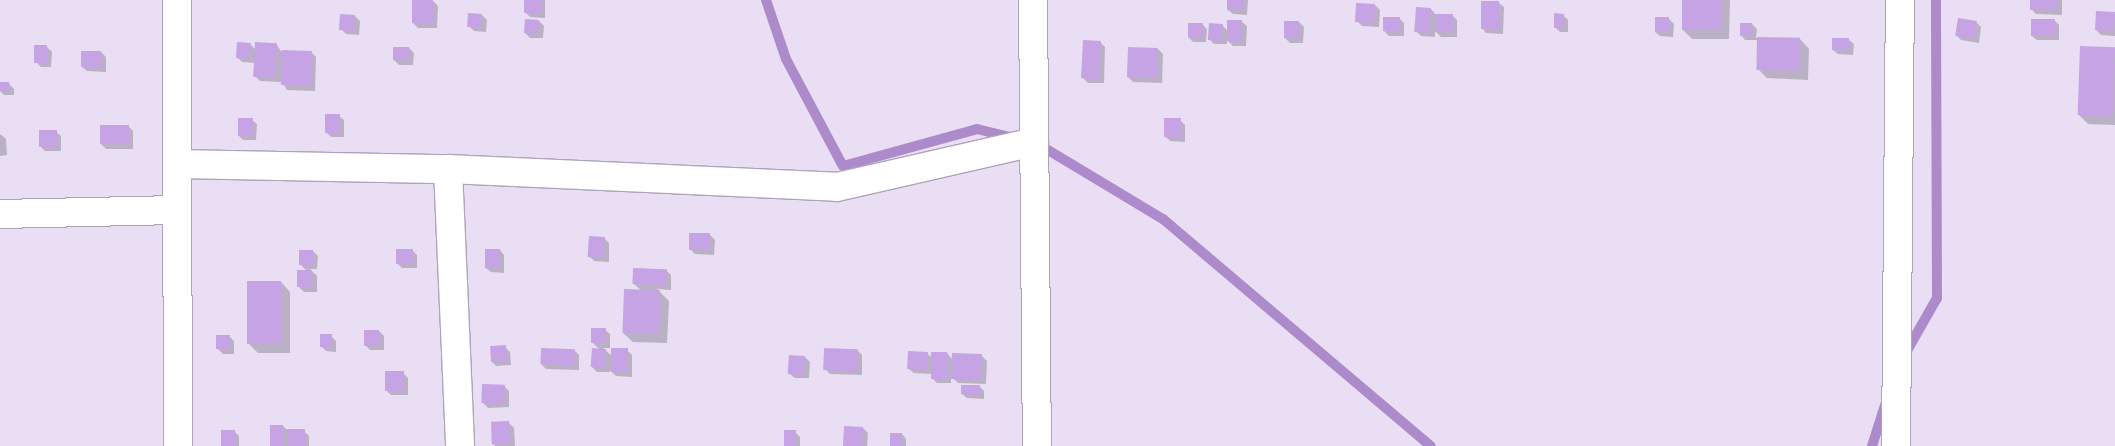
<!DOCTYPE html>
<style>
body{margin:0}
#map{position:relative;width:2115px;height:446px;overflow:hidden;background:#eadef5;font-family:"IBM Plex Serif",serif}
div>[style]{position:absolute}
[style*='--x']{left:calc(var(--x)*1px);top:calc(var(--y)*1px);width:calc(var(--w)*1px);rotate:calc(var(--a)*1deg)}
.shadow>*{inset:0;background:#0003}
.stream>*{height:10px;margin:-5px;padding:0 5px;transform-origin:5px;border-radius:5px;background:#ad8bca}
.building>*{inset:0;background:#c6a3e4;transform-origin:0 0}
.roads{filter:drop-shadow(1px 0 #afa3ba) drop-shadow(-1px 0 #afa3ba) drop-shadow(0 1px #afa3ba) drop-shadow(0 -1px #afa3ba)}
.street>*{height:28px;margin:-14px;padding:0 14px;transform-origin:14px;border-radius:14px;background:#fff}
span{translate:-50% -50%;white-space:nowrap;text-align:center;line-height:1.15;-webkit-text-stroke:5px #f6ecff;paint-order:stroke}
</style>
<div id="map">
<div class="shadow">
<i style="clip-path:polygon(525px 0,545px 0,545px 18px,530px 17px,525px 12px)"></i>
<i style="clip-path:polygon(1228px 0,1248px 0,1247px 15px,1233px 14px,1228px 10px)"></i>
<i style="clip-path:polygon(1683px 0,1730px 0,1729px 39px,1692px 39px,1682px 29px)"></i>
<i style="clip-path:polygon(2031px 0,2062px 0,2062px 15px,2036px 14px,2031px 9px)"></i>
<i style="clip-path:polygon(433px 1px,438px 6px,437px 28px,418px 28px,413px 23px)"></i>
<i style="clip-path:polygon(1499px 3px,1504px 7px,1503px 34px,1486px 33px,1482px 28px)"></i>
<i style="clip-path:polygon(1375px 5px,1380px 10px,1379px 27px,1362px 26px,1357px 21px)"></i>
<i style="clip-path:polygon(1431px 9px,1436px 15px,1452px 15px,1457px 20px,1457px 37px,1441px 37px,1435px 31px,1435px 37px,1421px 36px,1416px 31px)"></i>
<i style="clip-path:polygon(2115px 14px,2115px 36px,2101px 35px,2096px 30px)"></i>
<i style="clip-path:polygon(482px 15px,487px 20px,486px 32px,474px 31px,469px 26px)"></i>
<i style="clip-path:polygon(1563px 15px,1568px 20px,1568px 32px,1560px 32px,1555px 27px)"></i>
<i style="clip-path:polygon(355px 16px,360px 21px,359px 35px,346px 34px,341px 29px)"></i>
<i style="clip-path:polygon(1399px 18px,1404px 23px,1404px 36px,1389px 36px,1384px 31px)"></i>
<i style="clip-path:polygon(1669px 19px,1674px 24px,1673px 37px,1660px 36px,1655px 32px)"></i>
<i style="clip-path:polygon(2054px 20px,2059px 25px,2059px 40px,2037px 40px,2032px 36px)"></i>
<i style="clip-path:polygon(539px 21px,544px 26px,543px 38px,530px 38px,525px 33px)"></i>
<i style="clip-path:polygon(1242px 22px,1247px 26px,1246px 46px,1233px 46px,1227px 40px,1227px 44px,1214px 44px,1209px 39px,1222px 25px,1228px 31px)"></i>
<i style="clip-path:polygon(1299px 22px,1304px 27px,1303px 43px,1290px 43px,1285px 38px)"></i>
<i style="clip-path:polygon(1976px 22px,1981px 27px,1979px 43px,1961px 40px,1956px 35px)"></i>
<i style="clip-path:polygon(1202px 24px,1207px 29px,1206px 42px,1193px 42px,1188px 37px)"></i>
<i style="clip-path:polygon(1752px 24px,1757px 29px,1756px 38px,1800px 39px,1809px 49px,1808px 80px,1767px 78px,1758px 69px,1758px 40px,1745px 40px,1741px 35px)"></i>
<i style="clip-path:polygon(1849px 40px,1854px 44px,1853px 55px,1838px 54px,1833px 50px)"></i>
<i style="clip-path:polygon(1100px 42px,1105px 47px,1104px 83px,1088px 83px,1083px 78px)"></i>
<i style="clip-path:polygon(276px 44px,281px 51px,311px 52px,316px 57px,315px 91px,287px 90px,282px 82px,260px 81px,255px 76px,256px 63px,242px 62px,237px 57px,251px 45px,256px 50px)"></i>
<i style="clip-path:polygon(47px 47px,52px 52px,51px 67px,41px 67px,36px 62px)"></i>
<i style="clip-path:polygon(409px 48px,414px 53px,413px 65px,399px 65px,394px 60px)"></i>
<i style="clip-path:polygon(2115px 48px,2115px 125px,2088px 124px,2079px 115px)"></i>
<i style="clip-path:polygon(1158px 49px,1163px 54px,1162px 83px,1133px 82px,1128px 77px)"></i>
<i style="clip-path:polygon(101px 52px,106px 57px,106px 72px,87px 71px,82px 67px)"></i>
<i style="clip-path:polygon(0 83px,9px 84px,14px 89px,14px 95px,4px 95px,0 91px)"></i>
<i style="clip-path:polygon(339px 116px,344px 120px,344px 137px,331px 137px,326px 132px)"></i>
<i style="clip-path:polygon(252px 120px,257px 124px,256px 140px,243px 140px,238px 135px)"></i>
<i style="clip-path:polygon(1180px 120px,1185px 125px,1185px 142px,1170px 141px,1165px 136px)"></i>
<i style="clip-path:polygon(129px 127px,133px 131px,133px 149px,106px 149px,101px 144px)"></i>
<i style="clip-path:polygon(56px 132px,61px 136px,61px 151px,45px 151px,40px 146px)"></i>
<i style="clip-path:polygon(0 134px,6px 139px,7px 155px,0 156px)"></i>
<i style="clip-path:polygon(710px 235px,715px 240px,714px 255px,695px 254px,690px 249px)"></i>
<i style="clip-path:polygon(604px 238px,609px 243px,609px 262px,594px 261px,589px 256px)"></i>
<i style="clip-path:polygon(412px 250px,417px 255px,417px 268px,402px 268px,397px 263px)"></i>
<i style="clip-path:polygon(500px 250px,504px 255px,504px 273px,491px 272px,486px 268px)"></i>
<i style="clip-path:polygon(313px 251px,318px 256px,317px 269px,310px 269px,317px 276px,317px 292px,304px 292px,299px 287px,307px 271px,300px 264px)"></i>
<i style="clip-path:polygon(666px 270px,671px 275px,671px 290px,657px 289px,669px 301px,667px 343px,633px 342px,623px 333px,642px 291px,634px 284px)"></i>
<i style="clip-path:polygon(281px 282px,290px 292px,290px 353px,258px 353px,249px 344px)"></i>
<i style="clip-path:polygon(605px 330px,610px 334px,610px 348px,603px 348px,612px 356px,627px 350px,632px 355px,632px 377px,616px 376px,610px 370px,610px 372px,597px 372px,592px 367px,600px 350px,592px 342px)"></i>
<i style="clip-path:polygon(379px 331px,384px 336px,384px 350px,370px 350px,365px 345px)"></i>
<i style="clip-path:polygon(229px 336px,234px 341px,234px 354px,223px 354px,218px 349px)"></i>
<i style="clip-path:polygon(331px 336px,336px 341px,336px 352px,326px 351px,321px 346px)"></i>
<i style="clip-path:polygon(505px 347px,510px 352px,511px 365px,496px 366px,491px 361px)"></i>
<i style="clip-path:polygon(574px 350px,579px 355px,579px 370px,546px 369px,541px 364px)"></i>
<i style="clip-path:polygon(857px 350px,862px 355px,862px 375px,830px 374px,825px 369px)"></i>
<i style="clip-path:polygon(927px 353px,932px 358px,947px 353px,953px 360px,982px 356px,987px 361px,986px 384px,958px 383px,951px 376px,951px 383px,937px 383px,932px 378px,932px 374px,914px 373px,909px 369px)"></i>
<i style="clip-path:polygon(805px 357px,810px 362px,809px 378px,795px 378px,790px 374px)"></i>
<i style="clip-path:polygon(403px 373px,408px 378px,408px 395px,391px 395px,386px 390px)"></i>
<i style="clip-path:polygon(504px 386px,509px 391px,509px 407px,488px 408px,483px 403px)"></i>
<i style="clip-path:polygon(979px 386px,984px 391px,984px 399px,967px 398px,962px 394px)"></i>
<i style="clip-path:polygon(509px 423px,514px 428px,515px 446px,495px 446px,493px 443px)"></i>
<i style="clip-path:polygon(283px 426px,287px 430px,304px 431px,309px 436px,309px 446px,271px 446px)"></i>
<i style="clip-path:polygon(863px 428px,868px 433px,867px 446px,845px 446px)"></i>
<i style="clip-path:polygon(234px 431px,239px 436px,239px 446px,223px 446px)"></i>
<i style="clip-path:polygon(795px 432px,800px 437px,800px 446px,784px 446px)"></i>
<i style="clip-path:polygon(902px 434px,906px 439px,906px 446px,891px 446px)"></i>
</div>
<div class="stream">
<i style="--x:766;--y:0;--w:62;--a:71.3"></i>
<i style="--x:786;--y:59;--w:121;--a:62"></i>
<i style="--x:843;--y:166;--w:139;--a:-15.4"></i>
<i style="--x:977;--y:129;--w:38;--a:14"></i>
<i style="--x:1038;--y:144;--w:146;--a:31"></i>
<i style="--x:1163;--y:219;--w:351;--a:40.3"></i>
<i style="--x:1904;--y:356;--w:67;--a:-60.4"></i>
<i style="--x:1937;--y:298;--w:298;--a:-90.2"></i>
<i style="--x:1872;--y:446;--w:49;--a:-72.3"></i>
</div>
<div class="building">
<i style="left:412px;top:0;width:21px;height:23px"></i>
<i style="left:524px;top:0;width:17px;height:13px"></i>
<i style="left:1227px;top:0;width:16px;height:10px"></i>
<i style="left:1682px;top:0;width:39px;height:30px"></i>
<i style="left:2030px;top:0;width:28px;height:10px"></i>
<i style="left:1481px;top:1px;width:18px;height:28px"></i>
<i style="left:1356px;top:3px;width:19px;height:19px;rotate:3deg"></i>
<i style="left:1416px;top:7px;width:15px;height:25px;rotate:4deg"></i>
<i style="left:2096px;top:11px;width:19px;height:19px;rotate:3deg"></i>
<i style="left:468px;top:13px;width:14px;height:14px;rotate:4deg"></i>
<i style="clip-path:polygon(1554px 13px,1564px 14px,1563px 28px,1554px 28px)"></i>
<i style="left:340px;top:14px;width:15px;height:16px;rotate:4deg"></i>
<i style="left:1435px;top:14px;width:18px;height:18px"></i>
<i style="left:1383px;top:17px;width:17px;height:14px"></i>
<i style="left:1655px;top:17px;width:14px;height:15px"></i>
<i style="left:1958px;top:18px;width:19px;height:18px;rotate:9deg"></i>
<i style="left:525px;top:19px;width:14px;height:14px;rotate:4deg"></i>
<i style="left:2031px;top:19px;width:24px;height:17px"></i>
<i style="left:1227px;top:20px;width:15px;height:21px"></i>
<i style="left:1284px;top:21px;width:15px;height:17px"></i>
<i style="left:1188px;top:23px;width:15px;height:14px"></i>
<i style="left:1209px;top:23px;width:14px;height:17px;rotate:4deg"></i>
<i style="left:1740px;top:23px;width:12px;height:13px"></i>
<i style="left:1757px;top:37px;width:43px;height:33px;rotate:1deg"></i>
<i style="left:1832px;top:38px;width:17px;height:12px"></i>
<i style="left:1083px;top:40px;width:18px;height:38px;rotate:3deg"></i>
<i style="left:237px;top:42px;width:14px;height:16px;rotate:4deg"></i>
<i style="left:255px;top:42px;width:22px;height:35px;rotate:3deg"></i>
<i style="left:34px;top:45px;width:13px;height:18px"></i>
<i style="left:2080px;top:46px;width:35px;height:69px;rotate:2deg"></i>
<i style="left:393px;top:47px;width:16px;height:13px"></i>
<i style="left:1128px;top:47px;width:30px;height:30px;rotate:2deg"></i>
<i style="left:282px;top:50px;width:30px;height:35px;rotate:2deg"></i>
<i style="left:81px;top:51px;width:20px;height:16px"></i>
<i style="clip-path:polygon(0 82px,9px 82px,10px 90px,0 91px)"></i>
<i style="left:325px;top:114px;width:15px;height:19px"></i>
<i style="left:238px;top:118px;width:15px;height:18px"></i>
<i style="left:1164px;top:118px;width:17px;height:19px"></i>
<i style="left:100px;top:125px;width:29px;height:19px"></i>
<i style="left:39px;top:130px;width:18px;height:17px"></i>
<i style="left:689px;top:233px;width:21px;height:17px"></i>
<i style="left:589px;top:236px;width:16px;height:21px;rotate:4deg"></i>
<i style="left:396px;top:249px;width:17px;height:15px"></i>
<i style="left:485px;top:249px;width:15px;height:19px"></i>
<i style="left:299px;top:250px;width:14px;height:15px"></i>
<i style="left:633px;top:268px;width:34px;height:16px;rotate:2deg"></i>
<i style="left:297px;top:270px;width:15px;height:17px"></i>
<i style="left:247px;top:281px;width:34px;height:63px"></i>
<i style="left:624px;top:289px;width:36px;height:44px;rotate:2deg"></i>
<i style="left:591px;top:328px;width:15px;height:15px"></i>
<i style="left:364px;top:330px;width:15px;height:16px"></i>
<i style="left:320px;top:334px;width:12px;height:13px"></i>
<i style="left:216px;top:335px;width:14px;height:14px"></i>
<i style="left:506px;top:345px;width:16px;height:16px;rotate:86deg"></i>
<i style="left:541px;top:348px;width:34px;height:16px;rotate:2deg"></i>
<i style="left:592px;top:348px;width:14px;height:19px;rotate:4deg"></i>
<i style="left:611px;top:348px;width:17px;height:24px"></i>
<i style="left:824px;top:348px;width:34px;height:22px;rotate:2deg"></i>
<i style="left:908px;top:351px;width:20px;height:18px;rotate:3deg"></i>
<i style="left:931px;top:352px;width:16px;height:27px"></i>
<i style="left:952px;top:353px;width:30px;height:26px;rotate:2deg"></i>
<i style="left:789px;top:355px;width:16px;height:19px;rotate:4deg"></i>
<i style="left:385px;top:371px;width:19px;height:20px"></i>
<i style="left:482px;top:384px;width:23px;height:19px;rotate:2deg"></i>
<i style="clip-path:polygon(961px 385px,980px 385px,979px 395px,961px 394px)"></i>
<i style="left:509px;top:421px;width:23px;height:18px;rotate:88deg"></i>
<i style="left:270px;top:425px;width:13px;height:21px"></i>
<i style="left:844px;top:426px;width:19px;height:20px;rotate:3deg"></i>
<i style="left:287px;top:429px;width:18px;height:17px"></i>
<i style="left:221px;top:430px;width:14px;height:16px"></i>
<i style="left:784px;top:430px;width:12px;height:16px"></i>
<i style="left:890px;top:433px;width:12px;height:13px"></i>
</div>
<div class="roads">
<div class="street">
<i style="--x:177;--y:0;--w:446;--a:89.9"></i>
<i style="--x:1033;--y:0;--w:446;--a:89.5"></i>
<i style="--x:177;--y:164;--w:271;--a:1.1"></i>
<i style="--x:448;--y:169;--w:389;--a:2.6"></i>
<i style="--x:837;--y:187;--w:202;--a:-12.9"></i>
<i style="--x:448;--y:169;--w:277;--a:87.5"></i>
<i style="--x:0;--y:214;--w:177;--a:-1.3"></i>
<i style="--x:1896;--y:446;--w:446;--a:-89.5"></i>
</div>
</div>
</div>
